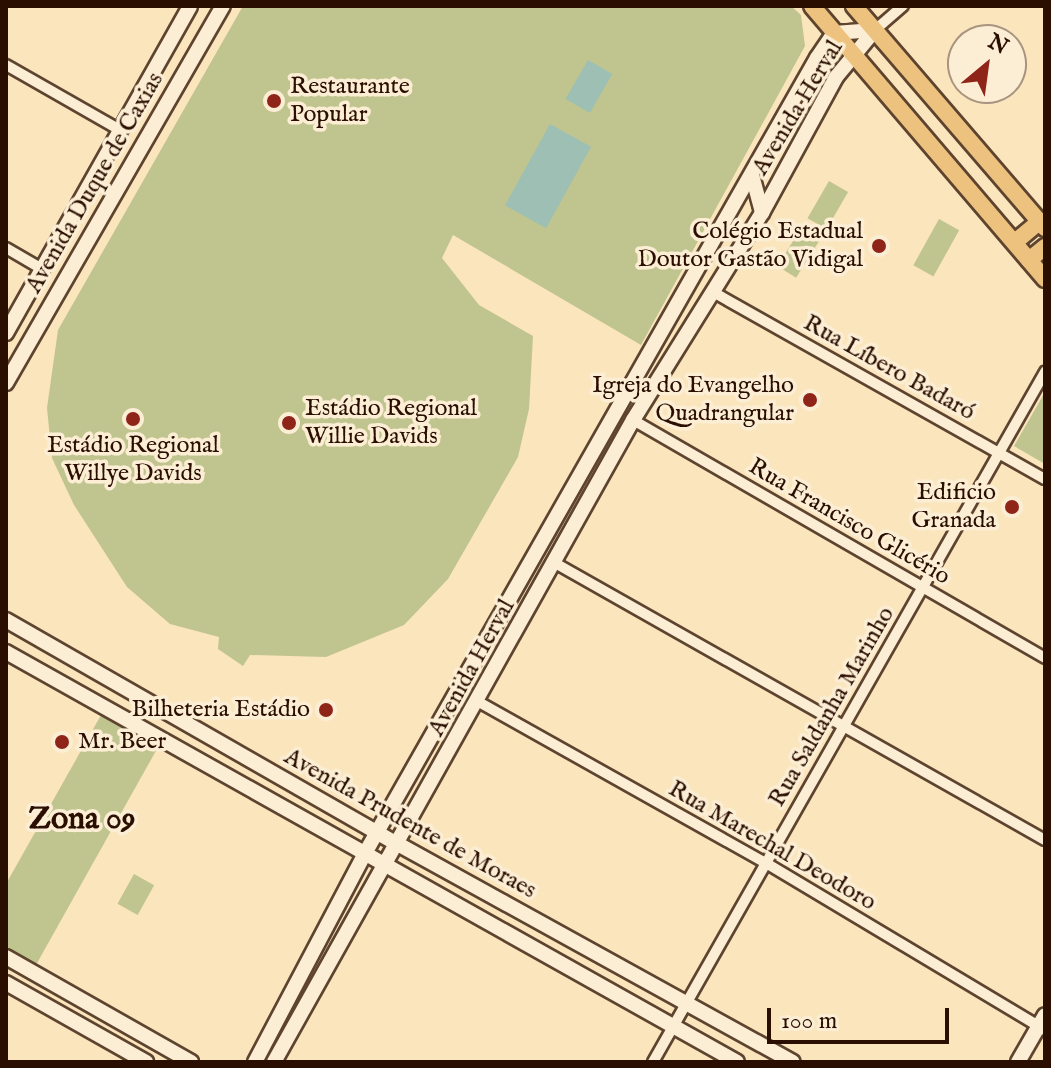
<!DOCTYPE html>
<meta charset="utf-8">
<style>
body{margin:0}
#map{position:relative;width:1051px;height:1068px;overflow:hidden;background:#fae5bd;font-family:"IM FELL English",serif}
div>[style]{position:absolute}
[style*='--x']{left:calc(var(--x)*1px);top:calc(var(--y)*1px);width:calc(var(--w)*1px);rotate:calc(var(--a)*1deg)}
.green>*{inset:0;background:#c0c48f;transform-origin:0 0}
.water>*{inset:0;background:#9ebfb3;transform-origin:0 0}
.roads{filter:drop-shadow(2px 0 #5e442f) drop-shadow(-2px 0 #5e442f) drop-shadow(0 2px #5e442f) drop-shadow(0 -2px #5e442f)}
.street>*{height:10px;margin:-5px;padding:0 5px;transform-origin:5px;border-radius:5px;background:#fceed4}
.secondary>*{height:14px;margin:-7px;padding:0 7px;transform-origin:7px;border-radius:7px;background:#fceed4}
.primary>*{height:16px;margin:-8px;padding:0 8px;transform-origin:8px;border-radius:8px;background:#edc27e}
.dots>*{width:22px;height:22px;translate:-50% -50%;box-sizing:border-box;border:4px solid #fceed4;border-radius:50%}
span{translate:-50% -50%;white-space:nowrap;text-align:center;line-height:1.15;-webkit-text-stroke:7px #fceed4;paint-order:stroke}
.poi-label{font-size:24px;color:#2a0e00}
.left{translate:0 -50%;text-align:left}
.right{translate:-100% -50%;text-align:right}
.street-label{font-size:24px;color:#2a0e00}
.district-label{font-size:32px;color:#2a0e00;font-weight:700}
.frame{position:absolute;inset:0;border:8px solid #2a0e00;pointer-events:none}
.north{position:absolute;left:947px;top:24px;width:80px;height:80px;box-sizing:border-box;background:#fceed4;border:2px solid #a8947f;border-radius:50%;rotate:29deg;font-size:22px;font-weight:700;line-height:32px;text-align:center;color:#2a0e00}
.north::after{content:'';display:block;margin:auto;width:28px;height:36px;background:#8f2418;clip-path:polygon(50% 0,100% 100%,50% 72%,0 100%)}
.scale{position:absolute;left:767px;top:1008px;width:182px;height:36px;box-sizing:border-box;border:4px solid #2a0e00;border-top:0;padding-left:10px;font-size:24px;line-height:28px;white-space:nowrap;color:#2a0e00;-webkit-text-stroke:6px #fceed4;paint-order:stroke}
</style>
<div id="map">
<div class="green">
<i style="clip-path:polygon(243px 6px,791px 6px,801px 15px,805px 46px,641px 345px,453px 235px,442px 258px,479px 305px,533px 336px,529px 409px,518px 457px,448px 579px,404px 625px,326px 657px,250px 655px,243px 666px,218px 649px,219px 637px,170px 624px,127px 587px,74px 505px,52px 458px,47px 408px,58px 330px)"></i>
<i style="left:829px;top:181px;width:22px;height:43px;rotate:30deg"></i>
<i style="left:939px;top:219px;width:23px;height:53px;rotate:29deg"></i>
<i style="left:805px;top:222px;width:22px;height:52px;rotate:32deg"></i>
<i style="clip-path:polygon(1045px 392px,1045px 464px,1014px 446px)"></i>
<i style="clip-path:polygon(105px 708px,162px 740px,32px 972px,6px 957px,6px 884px)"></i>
<i style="left:134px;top:874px;width:23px;height:34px;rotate:29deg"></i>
</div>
<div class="water">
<i style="left:588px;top:60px;width:28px;height:45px;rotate:30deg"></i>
<i style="left:550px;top:124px;width:47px;height:93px;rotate:29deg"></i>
</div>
<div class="roads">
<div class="street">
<i style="--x:875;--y:30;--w:37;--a:-41"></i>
<i style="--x:6;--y:65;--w:131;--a:29.7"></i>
<i style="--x:6;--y:248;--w:42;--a:30.3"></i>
<i style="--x:713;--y:292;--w:381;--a:29.4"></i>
<i style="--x:633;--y:420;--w:476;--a:30"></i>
<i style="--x:555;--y:563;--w:563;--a:29.48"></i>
<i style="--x:477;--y:701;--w:331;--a:29.3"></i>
<i style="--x:766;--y:863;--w:325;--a:30.9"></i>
<i style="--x:653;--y:1062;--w:794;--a:-60.4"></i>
</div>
<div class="secondary">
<i style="--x:752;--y:175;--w:39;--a:75"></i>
<i style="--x:6;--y:333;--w:375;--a:-60.6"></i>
<i style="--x:6;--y:383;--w:435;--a:-60.1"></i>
<i style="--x:6;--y:620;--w:449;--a:29.8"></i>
<i style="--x:396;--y:843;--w:453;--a:28.9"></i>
<i style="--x:6;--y:652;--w:838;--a:29.29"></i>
<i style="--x:6;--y:957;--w:213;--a:29.6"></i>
<i style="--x:6;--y:983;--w:161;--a:29.4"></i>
<i style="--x:255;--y:1062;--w:234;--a:-62.2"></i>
<i style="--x:364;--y:855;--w:917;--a:-60.39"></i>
<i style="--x:817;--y:58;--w:30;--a:-56"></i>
<i style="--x:834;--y:33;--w:41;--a:-4.2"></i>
<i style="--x:274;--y:1062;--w:736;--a:-60.79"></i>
<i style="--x:633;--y:420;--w:244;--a:-58.1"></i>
<i style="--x:762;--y:213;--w:155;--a:-61.4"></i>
<i style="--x:836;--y:77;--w:61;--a:-50.3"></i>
<i style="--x:1018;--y:1062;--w:54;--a:-60.1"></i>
</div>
<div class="primary">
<i style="--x:812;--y:6;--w:359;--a:49.5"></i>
<i style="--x:854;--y:6;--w:293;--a:49.3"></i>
<i style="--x:1015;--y:242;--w:33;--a:-40"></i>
<i style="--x:1029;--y:260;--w:21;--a:-39"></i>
</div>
</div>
<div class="dots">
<i style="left:274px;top:101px;background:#8f2418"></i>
<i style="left:879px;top:246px;background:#8f2418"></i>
<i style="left:810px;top:400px;background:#8f2418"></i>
<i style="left:133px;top:419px;background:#8f2418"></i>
<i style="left:289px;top:423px;background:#8f2418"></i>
<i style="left:1012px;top:507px;background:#8f2418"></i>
<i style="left:326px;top:710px;background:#8f2418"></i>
<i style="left:62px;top:742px;background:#8f2418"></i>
</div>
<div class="poi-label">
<span class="left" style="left:290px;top:101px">Restaurante<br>Popular</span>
<span class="right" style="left:863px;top:246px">Colégio Estadual<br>Doutor Gastão Vidigal</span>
<span class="right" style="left:794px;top:400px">Igreja do Evangelho<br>Quadrangular</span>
<span class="left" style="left:305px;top:423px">Estádio Regional<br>Willie Davids</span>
<span style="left:133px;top:460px">Estádio Regional<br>Willye Davids</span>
<span class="right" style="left:996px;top:507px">Edificio<br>Granada</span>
<span class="right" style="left:310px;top:710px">Bilheteria Estádio</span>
<span class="left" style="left:78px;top:742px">Mr. Beer</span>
</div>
<div class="street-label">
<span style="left:798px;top:108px;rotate:-59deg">Avenida Herval</span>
<span style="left:95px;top:183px;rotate:-60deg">Avenida Duque de Caxias</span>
<span style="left:889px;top:368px;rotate:29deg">Rua Líbero Badaró</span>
<span style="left:849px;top:522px;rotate:30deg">Rua Francisco Glicério</span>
<span style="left:472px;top:668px;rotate:-61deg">Avenida Herval</span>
<span style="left:832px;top:707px;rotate:-60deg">Rua Saldanha Marinho</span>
<span style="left:410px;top:824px;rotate:29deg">Avenida Prudente de Moraes</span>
<span style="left:772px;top:846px;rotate:30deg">Rua Marechal Deodoro</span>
</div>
<div class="district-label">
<span style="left:82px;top:820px">Zona 09</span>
</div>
<div class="frame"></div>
<div class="north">N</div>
<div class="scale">100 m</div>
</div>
